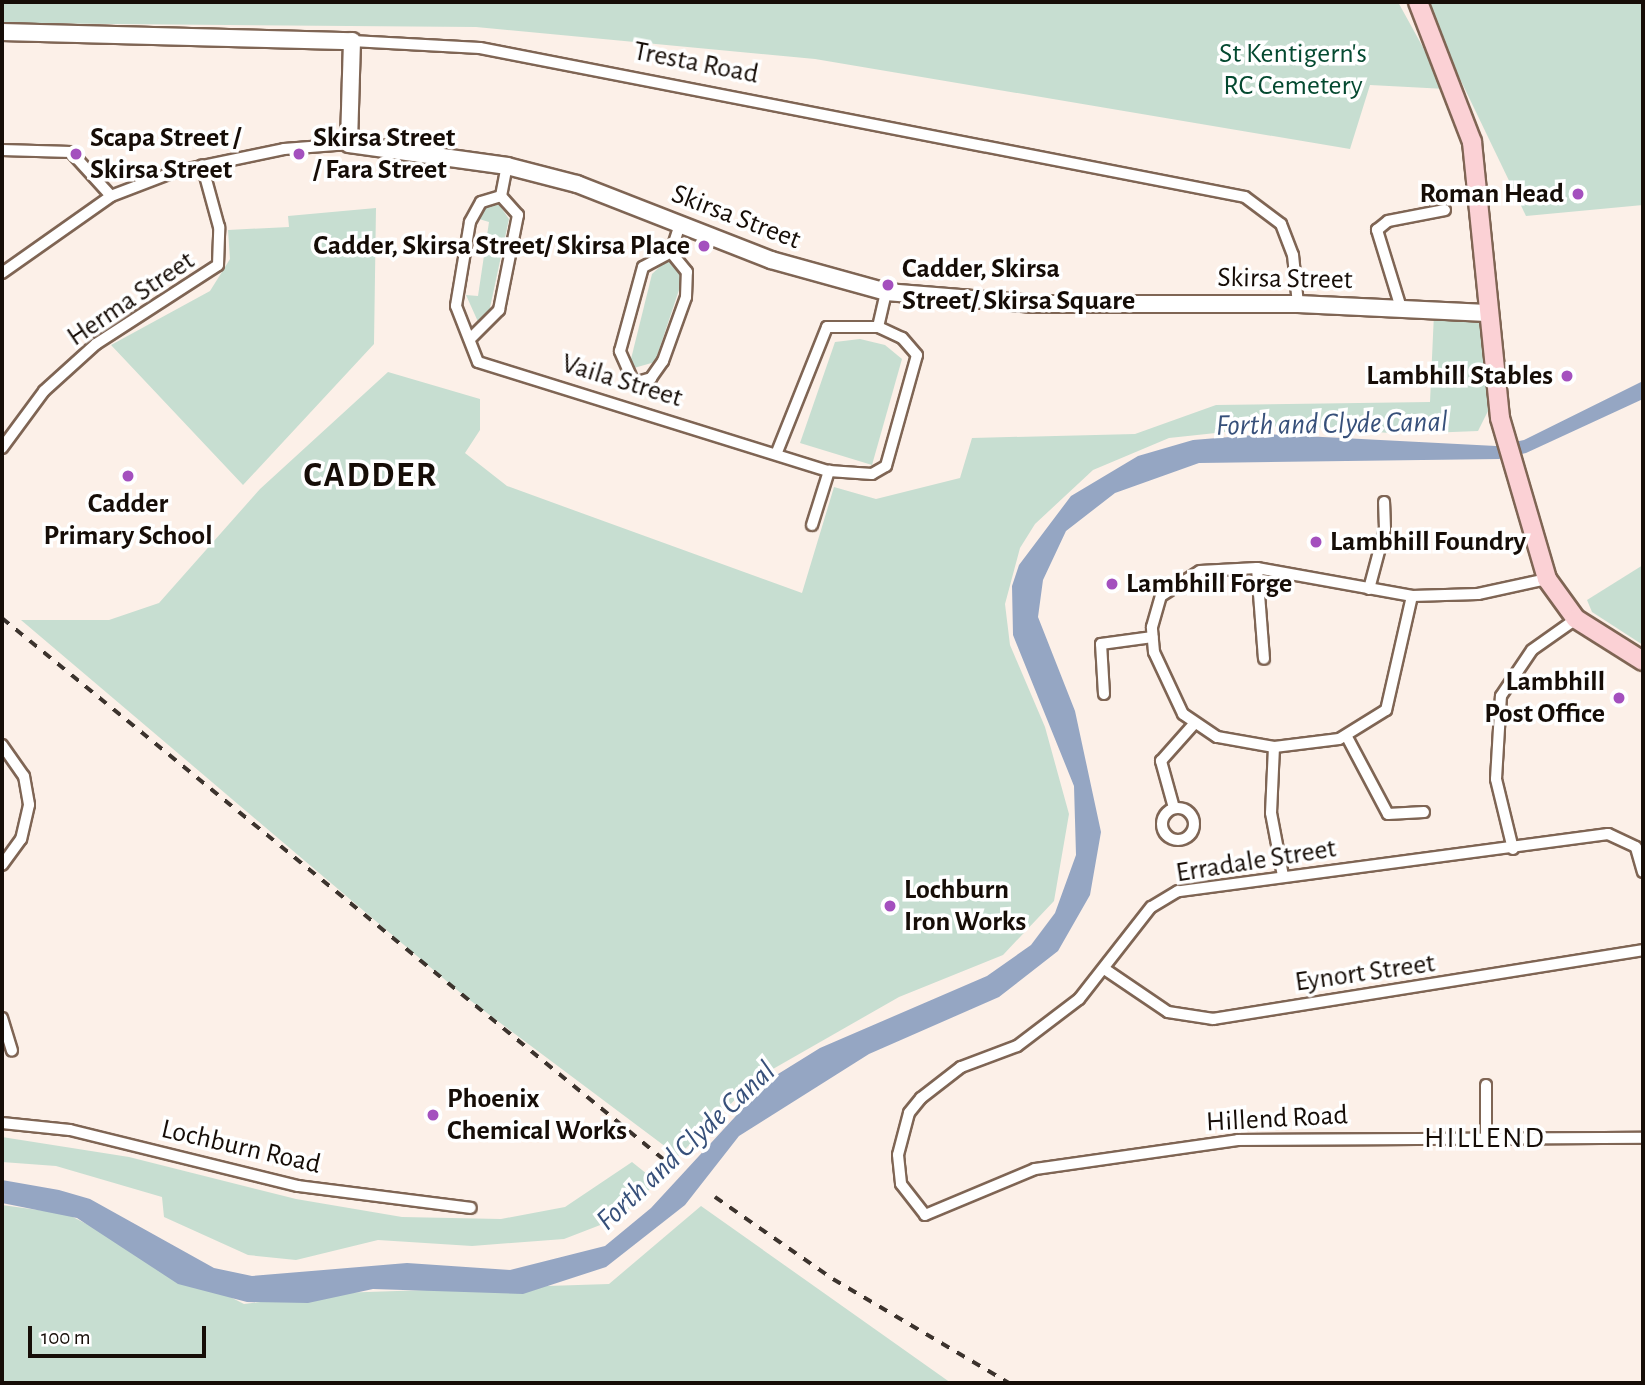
<!DOCTYPE html>
<style>
body{margin:0}
#map{position:relative;width:1645px;height:1385px;overflow:hidden;background:#fcf0e8;font-family:"Alegreya Sans",sans-serif}
div>[style]{position:absolute}
[style*='--x']{left:calc(var(--x)*1px);top:calc(var(--y)*1px);width:calc(var(--w)*1px);rotate:calc(var(--a)*1deg)}
.green>*{inset:0;background:#c7ded1}
.water>*{inset:0;background:#95a6c3}
.roads{filter:drop-shadow(2px 0 #7f6554) drop-shadow(-2px 0 #7f6554) drop-shadow(0 2px #7f6554) drop-shadow(0 -2px #7f6554)}
.street>*{height:10px;margin:-5px;padding:0 5px;transform-origin:5px;border-radius:5px;background:#fff}
.street>.ring{margin:-5px;padding:0;box-sizing:content-box;background:none;border:10px solid #fff;border-radius:50%}
.secondary>*{height:16px;margin:-8px;padding:0 8px;transform-origin:8px;border-radius:8px;background:#fff}
.primary>*{height:18px;margin:-9px;padding:0 9px;transform-origin:9px;border-radius:9px;background:#fbd1d5}
.rail>*{height:3.5px;margin-top:-1.75px;transform-origin:0;background:repeating-linear-gradient(90deg,#3c332d 0 9px,transparent 0 18px)}
.dots>*{width:19px;height:19px;translate:-50% -50%;box-sizing:border-box;border:4px solid #fff;border-radius:50%}
span{translate:-50% -50%;white-space:nowrap;text-align:center;line-height:1.15;-webkit-text-stroke:7px #fff;paint-order:stroke}
.park-label{font-size:28px;color:#044930}
.street-label{font-size:28px;color:#160d07}
.poi-label{font-size:28px;color:#160d07;font-weight:700}
.left{translate:0 -50%;text-align:left}
.right{translate:-100% -50%;text-align:right}
.water-label{font-size:30px;color:#37507a;font-style:italic}
.neighbourhood-label{font-size:30px;color:#160d07;letter-spacing:2px}
.district-label{font-size:35px;color:#160d07;font-weight:700;letter-spacing:2px}
.frame{position:absolute;inset:0;border:4px solid #160d07;pointer-events:none}
.scale{position:absolute;left:28px;top:1326px;width:178px;height:32px;box-sizing:border-box;border:4px solid #160d07;border-top:0;padding-left:9px;font-size:21px;line-height:24px;white-space:nowrap;color:#160d07;-webkit-text-stroke:5px #fff;paint-order:stroke}
</style>
<div id="map">
<div class="green">
<i style="clip-path:polygon(2px 2px,1398px 2px,1446px 89px,1370px 85px,1350px 149px,815px 59px,476px 27px,2px 23px)"></i>
<i style="clip-path:polygon(1423px 2px,1643px 2px,1643px 205px,1526px 216px)"></i>
<i style="clip-path:polygon(487px 203px,498px 203px,509px 219px,488px 317px,479px 324px,466px 295px,478px 296px,489px 222px,479px 219px)"></i>
<i style="clip-path:polygon(376px 208px,374px 344px,243px 485px,111px 345px,210px 291px,230px 259px,228px 230px,289px 227px,288px 216px)"></i>
<i style="clip-path:polygon(667px 260px,683px 278px,655px 362px,634px 368px,631px 359px,652px 274px)"></i>
<i style="clip-path:polygon(1434px 313px,1482px 316px,1488px 411px,1478px 431px,1402px 434px,1290px 425px,1169px 438px,1093px 470px,1035px 524px,1020px 548px,1005px 604px,1010px 645px,1045px 727px,1069px 814px,1054px 901px,1003px 955px,899px 997px,757px 1078px,678px 1156px,463px 995px,21px 620px,109px 620px,159px 603px,260px 489px,388px 372px,480px 399px,480px 430px,465px 453px,507px 486px,802px 593px,834px 487px,876px 499px,960px 478px,972px 438px,1135px 434px,1216px 405px,1430px 402px)"></i>
<i style="clip-path:polygon(860px 339px,885px 345px,902px 359px,872px 465px,800px 443px,835px 342px)"></i>
<i style="clip-path:polygon(1643px 565px,1643px 645px,1592px 612px,1587px 600px)"></i>
<i style="clip-path:polygon(2px 1137px,129px 1157px,296px 1199px,402px 1217px,501px 1219px,565px 1207px,632px 1162px,657px 1182px,621px 1217px,564px 1239px,472px 1246px,378px 1240px,296px 1260px,248px 1255px,164px 1217px,162px 1197px,56px 1166px,2px 1162px)"></i>
<i style="clip-path:polygon(2px 1205px,67px 1214px,244px 1304px,337px 1293px,609px 1284px,701px 1206px,951px 1383px,2px 1383px)"></i>
</div>
<div class="water">
<i style="clip-path:polygon(1643px 381px,1643px 399px,1526px 453px,1499px 459px,1199px 463px,1115px 493px,1066px 531px,1043px 580px,1038px 617px,1075px 711px,1101px 832px,1090px 895px,1058px 951px,999px 997px,869px 1054px,739px 1136px,685px 1205px,606px 1267px,523px 1294px,373px 1289px,308px 1303px,247px 1302px,178px 1284px,77px 1218px,2px 1203px,2px 1180px,59px 1190px,90px 1199px,214px 1268px,252px 1276px,407px 1263px,510px 1270px,605px 1246px,651px 1208px,770px 1079px,820px 1048px,987px 976px,1031px 945px,1055px 913px,1076px 855px,1074px 786px,1013px 635px,1012px 586px,1019px 565px,1071px 496px,1138px 456px,1193px 440px,1266px 434px,1496px 446px,1524px 440px)"></i>
</div>
<div class="roads">
<div class="street">
<i style="--x:352;--y:41;--w:128;--a:3.1"></i>
<i style="--x:480;--y:48;--w:779;--a:11.02"></i>
<i style="--x:1245;--y:197;--w:45;--a:36.9"></i>
<i style="--x:1281;--y:224;--w:33;--a:69"></i>
<i style="--x:1293;--y:255;--w:49;--a:84.2"></i>
<i style="--x:2;--y:150;--w:69;--a:1.7"></i>
<i style="--x:71;--y:152;--w:59;--a:47.7"></i>
<i style="--x:501;--y:196;--w:21;--a:163"></i>
<i style="--x:481;--y:202;--w:23;--a:119"></i>
<i style="--x:470;--y:222;--w:85;--a:99.5"></i>
<i style="--x:456;--y:306;--w:60;--a:68.6"></i>
<i style="--x:478;--y:362;--w:368;--a:17.3"></i>
<i style="--x:829;--y:471;--w:43;--a:4"></i>
<i style="--x:872;--y:474;--w:16;--a:-30"></i>
<i style="--x:886;--y:466;--w:115;--a:-74.4"></i>
<i style="--x:917;--y:355;--w:23;--a:-131"></i>
<i style="--x:902;--y:338;--w:26;--a:-155"></i>
<i style="--x:878;--y:327;--w:51;--a:180"></i>
<i style="--x:827;--y:327;--w:135;--a:111.8"></i>
<i style="--x:501;--y:196;--w:31;--a:-79"></i>
<i style="--x:671;--y:252;--w:29;--a:-72"></i>
<i style="--x:2;--y:273;--w:133;--a:-35.2"></i>
<i style="--x:111;--y:196;--w:67;--a:-20.9"></i>
<i style="--x:174;--y:172;--w:112;--a:-11.8"></i>
<i style="--x:284;--y:149;--w:65;--a:-4.4"></i>
<i style="--x:1401;--y:308;--w:82;--a:-107.1"></i>
<i style="--x:1377;--y:230;--w:14;--a:-39"></i>
<i style="--x:1388;--y:221;--w:58;--a:-10.9"></i>
<i style="--x:878;--y:327;--w:36;--a:-77"></i>
<i style="--x:471;--y:338;--w:40;--a:-45"></i>
<i style="--x:499;--y:310;--w:97;--a:-78.7"></i>
<i style="--x:518;--y:215;--w:25;--a:-132"></i>
<i style="--x:634;--y:383;--w:18;--a:-16"></i>
<i style="--x:651;--y:378;--w:21;--a:-55"></i>
<i style="--x:663;--y:361;--w:68;--a:-70.2"></i>
<i style="--x:686;--y:297;--w:25;--a:-88"></i>
<i style="--x:687;--y:272;--w:26;--a:-129"></i>
<i style="--x:634;--y:383;--w:35;--a:-114"></i>
<i style="--x:620;--y:351;--w:87;--a:-74.7"></i>
<i style="--x:643;--y:267;--w:32;--a:-28"></i>
<i style="--x:2;--y:448;--w:71;--a:-53.6"></i>
<i style="--x:44;--y:391;--w:70;--a:-42.1"></i>
<i style="--x:96;--y:344;--w:145;--a:-32.9"></i>
<i style="--x:218;--y:265;--w:38;--a:-88"></i>
<i style="--x:219;--y:227;--w:64;--a:-105.3"></i>
<i style="--x:812;--y:525;--w:57;--a:-72.5"></i>
<i style="--x:1257;--y:568;--w:91;--a:85.6"></i>
<i style="--x:1369;--y:589;--w:62;--a:-75.1"></i>
<i style="--x:1385;--y:529;--w:27;--a:-92"></i>
<i style="--x:1412;--y:596;--w:117;--a:102.8"></i>
<i style="--x:1386;--y:710;--w:55;--a:148.3"></i>
<i style="--x:1339;--y:739;--w:65;--a:173"></i>
<i style="--x:1274;--y:747;--w:58;--a:-170"></i>
<i style="--x:1217;--y:737;--w:41;--a:-145.9"></i>
<i style="--x:1183;--y:714;--w:68;--a:-115.1"></i>
<i style="--x:1154;--y:652;--w:25;--a:-95"></i>
<i style="--x:1152;--y:627;--w:32;--a:-74"></i>
<i style="--x:1161;--y:596;--w:46;--a:-32.7"></i>
<i style="--x:1200;--y:571;--w:57;--a:-3"></i>
<i style="--x:1257;--y:568;--w:158;--a:10.2"></i>
<i style="--x:1412;--y:596;--w:66;--a:-1.7"></i>
<i style="--x:1478;--y:594;--w:71;--a:-12.3"></i>
<i style="--x:1104;--y:694;--w:50;--a:-93.4"></i>
<i style="--x:1101;--y:644;--w:52;--a:-7.7"></i>
<i style="--x:1347;--y:737;--w:87;--a:62"></i>
<i style="--x:1388;--y:814;--w:36;--a:-3"></i>
<i style="--x:2;--y:745;--w:38;--a:55"></i>
<i style="--x:24;--y:776;--w:29;--a:80"></i>
<i style="--x:29;--y:805;--w:35;--a:103"></i>
<i style="--x:21;--y:839;--w:32;--a:126"></i>
<i style="--x:1274;--y:747;--w:66;--a:92.6"></i>
<i style="--x:1271;--y:813;--w:64;--a:79.2"></i>
<i style="--x:1174;--y:808;--w:49;--a:-105.5"></i>
<i style="--x:1161;--y:761;--w:50;--a:-48.3"></i>
<i class="ring" style="left:1162px;top:808px;width:22px;height:22px"></i>
<i style="--x:1513;--y:849;--w:72;--a:-103.7"></i>
<i style="--x:1496;--y:779;--w:83;--a:-86.6"></i>
<i style="--x:1501;--y:696;--w:55;--a:-56"></i>
<i style="--x:1532;--y:650;--w:54;--a:-35.2"></i>
<i style="--x:1643;--y:872;--w:26;--a:-106"></i>
<i style="--x:1636;--y:847;--w:31;--a:-155"></i>
<i style="--x:1608;--y:834;--w:434;--a:172.4"></i>
<i style="--x:1178;--y:891;--w:31;--a:149"></i>
<i style="--x:1151;--y:907;--w:117;--a:128"></i>
<i style="--x:1079;--y:999;--w:78;--a:142.8"></i>
<i style="--x:1017;--y:1046;--w:60;--a:159.4"></i>
<i style="--x:961;--y:1067;--w:51;--a:142.2"></i>
<i style="--x:921;--y:1098;--w:19;--a:129"></i>
<i style="--x:909;--y:1113;--w:43;--a:104.7"></i>
<i style="--x:898;--y:1155;--w:29;--a:84"></i>
<i style="--x:901;--y:1184;--w:39;--a:52"></i>
<i style="--x:925;--y:1215;--w:119;--a:-22.7"></i>
<i style="--x:1035;--y:1169;--w:205;--a:-8.1"></i>
<i style="--x:1238;--y:1140;--w:405;--a:-0.3"></i>
<i style="--x:1106;--y:970;--w:75;--a:34.1"></i>
<i style="--x:1168;--y:1012;--w:46;--a:8.8"></i>
<i style="--x:1213;--y:1019;--w:436;--a:-9.1"></i>
<i style="--x:2;--y:1018;--w:34;--a:73"></i>
<i style="--x:1486;--y:1085;--w:49;--a:90"></i>
<i style="--x:2;--y:1123;--w:68;--a:5.9"></i>
<i style="--x:70;--y:1130;--w:235;--a:13.8"></i>
<i style="--x:298;--y:1186;--w:174;--a:7.2"></i>
</div>
<div class="secondary">
<i style="--x:2;--y:32;--w:350;--a:1.5"></i>
<i style="--x:352;--y:41;--w:103;--a:91.7"></i>
<i style="--x:349;--y:144;--w:160;--a:7.9"></i>
<i style="--x:507;--y:166;--w:72;--a:14.4"></i>
<i style="--x:577;--y:184;--w:208;--a:21.4"></i>
<i style="--x:771;--y:260;--w:119;--a:15.5"></i>
<i style="--x:886;--y:292;--w:149;--a:4.6"></i>
<i style="--x:1035;--y:304;--w:263;--a:0"></i>
<i style="--x:1298;--y:304;--w:189;--a:2.7"></i>
</div>
<div class="primary">
<i style="--x:1418;--y:2;--w:150;--a:68.9"></i>
<i style="--x:1472;--y:142;--w:277;--a:84.2"></i>
<i style="--x:1500;--y:418;--w:168;--a:73.7"></i>
<i style="--x:1547;--y:579;--w:49;--a:54.1"></i>
<i style="--x:1576;--y:619;--w:79;--a:32.1"></i>
</div>
</div>
<div class="rail">
<i style="--x:2;--y:618;--w:867;--a:39.29"></i>
<i style="--x:715;--y:1197;--w:144;--a:34.8"></i>
<i style="--x:833;--y:1279;--w:204;--a:30.6"></i>
</div>
<div class="dots">
<i style="left:76px;top:154px;background:#a450be"></i>
<i style="left:299px;top:154px;background:#a450be"></i>
<i style="left:1578px;top:194px;background:#a450be"></i>
<i style="left:704px;top:246px;background:#a450be"></i>
<i style="left:888px;top:285px;background:#a450be"></i>
<i style="left:1567px;top:376px;background:#a450be"></i>
<i style="left:128px;top:476px;background:#a450be"></i>
<i style="left:1316px;top:542px;background:#a450be"></i>
<i style="left:1112px;top:584px;background:#a450be"></i>
<i style="left:1619px;top:698px;background:#a450be"></i>
<i style="left:890px;top:906px;background:#a450be"></i>
<i style="left:433px;top:1115px;background:#a450be"></i>
</div>
<div class="park-label">
<span style="left:1293px;top:70px">St Kentigern's<br>RC Cemetery</span>
</div>
<div class="street-label">
<span style="left:696px;top:63px;rotate:11deg">Tresta Road</span>
<span style="left:736px;top:217px;rotate:21deg">Skirsa Street</span>
<span style="left:1285px;top:279px;rotate:1deg">Skirsa Street</span>
<span style="left:131px;top:299px;rotate:-34deg">Herma Street</span>
<span style="left:622px;top:381px;rotate:17deg">Vaila Street</span>
<span style="left:1256px;top:861px;rotate:-9deg">Erradale Street</span>
<span style="left:1365px;top:973px;rotate:-8deg">Eynort Street</span>
<span style="left:1277px;top:1119px;rotate:-3deg">Hillend Road</span>
<span style="left:241px;top:1147px;rotate:13deg">Lochburn Road</span>
</div>
<div class="poi-label">
<span class="left" style="left:90px;top:154px">Scapa Street /<br>Skirsa Street</span>
<span class="left" style="left:313px;top:154px">Skirsa Street<br>/ Fara Street</span>
<span class="right" style="left:1564px;top:194px">Roman Head</span>
<span class="right" style="left:690px;top:246px">Cadder, Skirsa Street/ Skirsa Place</span>
<span class="left" style="left:902px;top:285px">Cadder, Skirsa<br>Street/ Skirsa Square</span>
<span class="right" style="left:1553px;top:376px">Lambhill Stables</span>
<span style="left:128px;top:520px">Cadder<br>Primary School</span>
<span class="left" style="left:1330px;top:542px">Lambhill Foundry</span>
<span class="left" style="left:1126px;top:584px">Lambhill Forge</span>
<span class="right" style="left:1605px;top:698px">Lambhill<br>Post Office</span>
<span class="left" style="left:904px;top:906px">Lochburn<br>Iron Works</span>
<span class="left" style="left:447px;top:1115px">Phoenix<br>Chemical Works</span>
</div>
<div class="water-label">
<span style="left:1332px;top:424px;rotate:-1deg">Forth and Clyde Canal</span>
<span style="left:686px;top:1146px;rotate:-43deg">Forth and Clyde Canal</span>
</div>
<div class="neighbourhood-label">
<span style="left:1485px;top:1138px">HILLEND</span>
</div>
<div class="district-label">
<span style="left:371px;top:476px">CADDER</span>
</div>
<div class="frame"></div>
<div class="scale">100 m</div>
</div>
